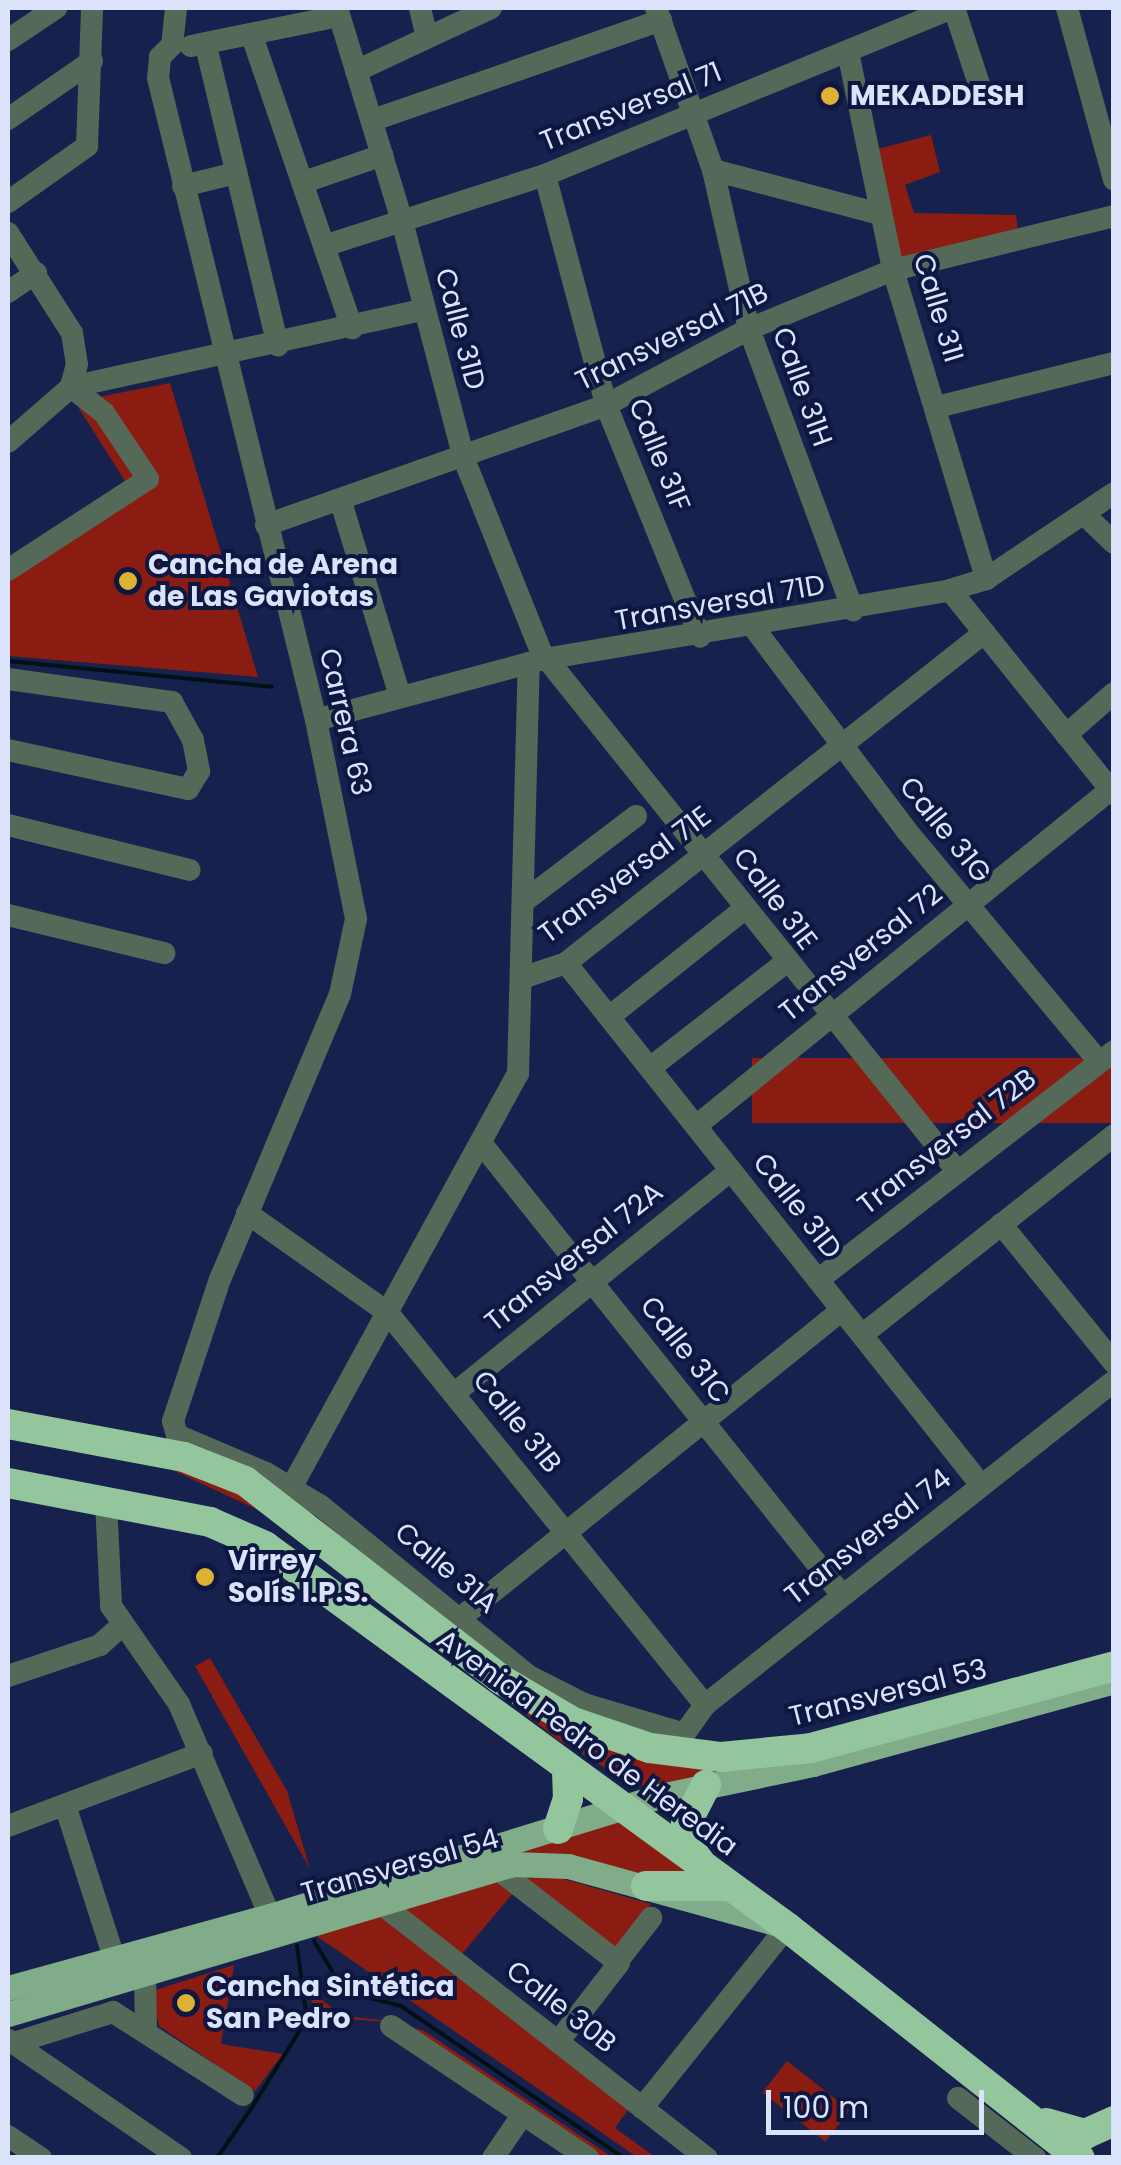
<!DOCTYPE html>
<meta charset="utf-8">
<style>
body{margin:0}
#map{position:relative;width:1121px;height:2165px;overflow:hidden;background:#17214d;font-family:Poppins,sans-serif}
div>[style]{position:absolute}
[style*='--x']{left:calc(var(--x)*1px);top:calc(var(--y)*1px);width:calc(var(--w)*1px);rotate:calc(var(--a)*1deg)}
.green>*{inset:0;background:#8b1c12;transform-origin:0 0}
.stream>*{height:4px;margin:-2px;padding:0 2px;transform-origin:2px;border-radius:2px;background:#001115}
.minor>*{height:22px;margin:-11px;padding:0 11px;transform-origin:11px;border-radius:11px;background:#546958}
.major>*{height:25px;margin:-12.5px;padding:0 12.5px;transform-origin:12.5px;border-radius:12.5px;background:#81ac89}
.highway>*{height:30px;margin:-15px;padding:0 15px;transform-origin:15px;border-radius:15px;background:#93c69c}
.dots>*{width:28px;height:28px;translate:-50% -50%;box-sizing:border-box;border:5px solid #0e1741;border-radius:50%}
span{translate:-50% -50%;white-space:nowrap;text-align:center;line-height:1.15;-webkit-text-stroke:8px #0e1741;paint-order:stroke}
.poi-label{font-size:28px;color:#dbe3fa;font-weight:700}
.left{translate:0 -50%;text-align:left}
.street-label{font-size:28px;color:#dbe3fa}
.frame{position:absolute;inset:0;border:10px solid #dbe3fa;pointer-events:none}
.scale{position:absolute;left:766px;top:2090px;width:218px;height:45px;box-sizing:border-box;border:5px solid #dbe3fa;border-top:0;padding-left:12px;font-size:30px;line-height:35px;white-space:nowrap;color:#dbe3fa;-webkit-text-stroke:8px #0e1741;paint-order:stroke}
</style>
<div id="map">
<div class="green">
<i style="clip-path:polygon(931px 135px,940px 172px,905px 185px,914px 213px,1016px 215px,1018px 232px,897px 260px,874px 150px)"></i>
<i style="clip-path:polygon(170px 383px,258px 677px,8px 656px,8px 576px,134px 495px,78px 407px,93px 398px)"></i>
<i style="left:1113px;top:1058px;width:65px;height:361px;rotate:90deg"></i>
<i style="clip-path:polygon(166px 1467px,213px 1473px,598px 1741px,823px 1757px,648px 1787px,625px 1780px,557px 1739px,273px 1517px)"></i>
<i style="clip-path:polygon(210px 1658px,287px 1791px,310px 1869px,195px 1666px)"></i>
<i style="clip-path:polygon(617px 1818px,699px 1882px,499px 1853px)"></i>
<i style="clip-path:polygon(517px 1877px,557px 1877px,651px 1904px,614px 1948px)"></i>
<i style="clip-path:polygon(500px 1881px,514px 1892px,462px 1954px,404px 1908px)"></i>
<i style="clip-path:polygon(384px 1914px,629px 2108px,615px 2128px,655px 2157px,637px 2157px,315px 1935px)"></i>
<i style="clip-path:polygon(234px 1965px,221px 2044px,283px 2054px,255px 2091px,159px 2026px,152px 1991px)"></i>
<i style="clip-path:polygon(311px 1991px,342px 2016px,392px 2021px,424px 2031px,612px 2157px,593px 2157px,391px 2022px,329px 2018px,319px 2029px,313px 2025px)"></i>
<i style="left:787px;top:2061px;width:80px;height:40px;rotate:38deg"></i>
</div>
<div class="stream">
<i style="--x:8;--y:661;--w:265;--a:5.6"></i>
<i style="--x:314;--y:1941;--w:58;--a:59"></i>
<i style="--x:344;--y:1991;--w:59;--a:14.7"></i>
<i style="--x:401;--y:2006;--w:270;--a:34.3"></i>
<i style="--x:254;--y:2104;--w:100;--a:-58.1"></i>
<i style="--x:307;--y:2019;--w:74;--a:-97.8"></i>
<i style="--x:217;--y:2158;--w:63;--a:-55.3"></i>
</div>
<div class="minor">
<i style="--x:176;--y:8;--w:37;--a:96"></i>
<i style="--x:172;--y:45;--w:17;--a:135"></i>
<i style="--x:160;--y:57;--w:21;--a:95"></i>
<i style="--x:158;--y:78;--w:661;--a:76.17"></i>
<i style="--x:316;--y:720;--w:203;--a:78.6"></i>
<i style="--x:356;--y:919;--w:77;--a:102"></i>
<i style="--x:340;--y:994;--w:309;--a:112.8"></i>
<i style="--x:220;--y:1279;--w:150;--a:108.3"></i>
<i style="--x:173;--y:1421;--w:15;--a:74"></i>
<i style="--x:177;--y:1435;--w:97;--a:23.1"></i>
<i style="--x:266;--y:1473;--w:64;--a:31"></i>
<i style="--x:321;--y:1506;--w:269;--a:39.3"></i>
<i style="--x:529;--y:1676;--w:62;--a:27"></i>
<i style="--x:584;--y:1704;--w:102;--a:16.5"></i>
<i style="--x:337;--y:8;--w:223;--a:73"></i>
<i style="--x:402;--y:221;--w:246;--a:75.4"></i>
<i style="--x:464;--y:459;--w:215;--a:68.2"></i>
<i style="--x:420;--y:8;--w:26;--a:77"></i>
<i style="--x:656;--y:8;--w:172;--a:70.6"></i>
<i style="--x:713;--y:170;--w:163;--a:77.2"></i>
<i style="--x:749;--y:329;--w:300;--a:69.7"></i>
<i style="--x:954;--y:8;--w:86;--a:71.8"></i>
<i style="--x:1067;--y:8;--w:178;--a:74.7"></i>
<i style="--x:252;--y:36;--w:309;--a:71.1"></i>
<i style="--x:8;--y:40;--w:58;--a:-33.7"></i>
<i style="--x:191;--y:46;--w:151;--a:-11.5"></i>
<i style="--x:206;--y:46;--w:308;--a:76.5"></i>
<i style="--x:848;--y:52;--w:223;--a:78.3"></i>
<i style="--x:893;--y:270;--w:323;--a:73.2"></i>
<i style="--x:356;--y:71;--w:149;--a:-25"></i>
<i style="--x:8;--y:119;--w:102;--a:-34.6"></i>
<i style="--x:373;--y:120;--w:305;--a:-19.1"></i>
<i style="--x:713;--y:170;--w:173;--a:14.8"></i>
<i style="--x:545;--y:175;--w:238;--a:75.1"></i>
<i style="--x:606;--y:405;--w:250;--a:67.9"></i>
<i style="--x:304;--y:182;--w:83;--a:-18.9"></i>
<i style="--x:183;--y:186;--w:55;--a:-13.8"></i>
<i style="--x:8;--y:202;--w:97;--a:-35.3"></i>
<i style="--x:87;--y:146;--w:138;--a:-87.9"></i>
<i style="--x:8;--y:233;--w:119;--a:57.4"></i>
<i style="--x:72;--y:333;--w:31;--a:81"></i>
<i style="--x:77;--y:364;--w:24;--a:105"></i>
<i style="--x:71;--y:387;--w:42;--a:38.2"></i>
<i style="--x:104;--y:413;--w:79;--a:56.3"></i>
<i style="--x:148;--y:479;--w:167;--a:147"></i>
<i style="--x:327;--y:245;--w:229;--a:-17.8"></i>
<i style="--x:545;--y:175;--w:440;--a:-22.3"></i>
<i style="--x:8;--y:292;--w:34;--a:-34"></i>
<i style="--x:937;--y:407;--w:182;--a:-14"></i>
<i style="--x:8;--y:442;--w:84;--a:-41.1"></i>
<i style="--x:71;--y:387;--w:359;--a:-12.4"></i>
<i style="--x:341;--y:502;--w:203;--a:73.1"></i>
<i style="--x:1085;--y:515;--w:40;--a:44"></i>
<i style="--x:266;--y:525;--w:361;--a:-19.4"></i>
<i style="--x:606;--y:405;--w:162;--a:-28"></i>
<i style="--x:749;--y:329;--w:156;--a:-22.3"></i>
<i style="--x:893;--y:270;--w:228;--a:-13.7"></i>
<i style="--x:950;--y:590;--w:262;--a:51.2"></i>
<i style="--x:754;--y:628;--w:253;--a:53"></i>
<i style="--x:906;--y:830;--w:302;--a:50.2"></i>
<i style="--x:547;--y:659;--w:657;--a:51.3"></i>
<i style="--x:8;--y:679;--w:166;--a:8"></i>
<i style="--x:172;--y:702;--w:43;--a:61.1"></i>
<i style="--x:193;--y:740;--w:32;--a:79"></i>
<i style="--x:199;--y:771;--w:21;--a:121"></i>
<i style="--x:188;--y:789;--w:184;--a:-167.8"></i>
<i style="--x:316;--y:720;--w:236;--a:-15"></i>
<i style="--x:544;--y:659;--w:412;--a:-9.6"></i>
<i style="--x:950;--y:590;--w:38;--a:-17"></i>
<i style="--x:986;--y:579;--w:154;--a:-33.9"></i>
<i style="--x:1066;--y:735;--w:64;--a:-41.2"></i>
<i style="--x:8;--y:825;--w:187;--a:13.9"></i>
<i style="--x:527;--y:899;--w:137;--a:-37.3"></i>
<i style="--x:8;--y:915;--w:161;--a:13.7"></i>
<i style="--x:566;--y:963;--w:667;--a:51.51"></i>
<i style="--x:525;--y:977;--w:43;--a:-18.9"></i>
<i style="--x:566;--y:963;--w:533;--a:-38.29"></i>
<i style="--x:609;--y:1017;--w:171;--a:-38.6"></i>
<i style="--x:650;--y:1068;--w:171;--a:-37.9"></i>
<i style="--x:696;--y:1126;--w:533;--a:-39.06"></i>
<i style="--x:481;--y:1143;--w:578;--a:51.39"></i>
<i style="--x:247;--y:1213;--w:173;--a:35.3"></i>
<i style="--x:388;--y:1313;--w:504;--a:51.04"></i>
<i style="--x:1001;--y:1224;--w:179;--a:50.9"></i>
<i style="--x:818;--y:1280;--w:374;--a:-37.7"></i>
<i style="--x:862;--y:1335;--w:322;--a:-38.4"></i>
<i style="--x:456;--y:1392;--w:353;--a:-38.9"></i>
<i style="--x:285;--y:1499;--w:485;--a:-61.3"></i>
<i style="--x:518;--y:1074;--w:411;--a:-88.5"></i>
<i style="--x:106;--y:1502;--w:104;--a:87.2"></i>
<i style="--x:111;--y:1606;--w:119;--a:55.2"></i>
<i style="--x:179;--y:1704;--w:231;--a:66.8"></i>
<i style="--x:448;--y:1628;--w:506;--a:-38.91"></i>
<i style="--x:8;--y:1676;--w:97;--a:-18.6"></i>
<i style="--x:100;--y:1645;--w:30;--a:-42"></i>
<i style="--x:677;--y:1744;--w:48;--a:-54.3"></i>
<i style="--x:705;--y:1705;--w:522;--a:-38.39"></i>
<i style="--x:65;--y:1805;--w:161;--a:72.2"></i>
<i style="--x:8;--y:1826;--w:207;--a:-20.6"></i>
<i style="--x:496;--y:1868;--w:155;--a:37.7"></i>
<i style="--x:619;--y:1963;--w:100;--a:127.7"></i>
<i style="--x:379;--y:1902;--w:416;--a:38"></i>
<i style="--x:617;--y:1962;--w:56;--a:-52.3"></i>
<i style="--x:145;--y:1974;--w:58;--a:89"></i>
<i style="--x:391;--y:2026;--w:237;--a:33.8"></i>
<i style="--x:9;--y:2040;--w:209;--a:34.5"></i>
<i style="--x:14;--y:2043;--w:104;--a:-17.4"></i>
<i style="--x:113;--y:2012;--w:154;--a:32.6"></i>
<i style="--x:958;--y:2098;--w:98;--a:37.9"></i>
<i style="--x:642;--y:2108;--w:232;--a:-51.3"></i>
<i style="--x:8;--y:2136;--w:40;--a:34"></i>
<i style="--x:493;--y:2158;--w:53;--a:-55.7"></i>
</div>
<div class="major">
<i style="--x:8;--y:1988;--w:272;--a:-15.4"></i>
<i style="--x:270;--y:1916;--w:408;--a:-17.1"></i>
<i style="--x:660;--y:1796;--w:156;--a:-11.8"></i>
<i style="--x:813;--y:1764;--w:312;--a:-15.4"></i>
<i style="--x:8;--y:2014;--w:527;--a:-16.54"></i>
<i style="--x:513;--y:1864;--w:55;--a:2.1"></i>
<i style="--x:568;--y:1866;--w:218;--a:15.4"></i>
</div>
<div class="highway">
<i style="--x:8;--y:1424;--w:179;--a:10.6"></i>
<i style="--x:184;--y:1457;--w:66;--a:21.5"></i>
<i style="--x:245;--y:1481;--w:323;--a:37.8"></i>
<i style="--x:500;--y:1679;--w:85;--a:30.5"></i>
<i style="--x:573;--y:1722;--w:81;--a:18.7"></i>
<i style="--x:650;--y:1748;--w:72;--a:7.2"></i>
<i style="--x:721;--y:1757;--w:90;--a:-5.7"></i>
<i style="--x:811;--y:1748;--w:314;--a:-15.1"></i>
<i style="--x:8;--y:1483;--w:206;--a:10.9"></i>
<i style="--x:210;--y:1522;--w:60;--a:23.6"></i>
<i style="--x:265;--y:1546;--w:646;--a:36.13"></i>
<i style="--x:787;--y:1927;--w:373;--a:38.3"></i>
<i style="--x:558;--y:1829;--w:32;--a:-72"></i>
<i style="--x:568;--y:1799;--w:27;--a:-92"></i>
<i style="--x:703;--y:1866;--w:26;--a:-127"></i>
<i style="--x:687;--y:1845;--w:21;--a:-93"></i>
<i style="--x:686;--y:1824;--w:44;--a:-62.9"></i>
<i style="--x:646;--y:1886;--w:84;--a:0"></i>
<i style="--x:1046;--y:2123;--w:41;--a:15.8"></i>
<i style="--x:1085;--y:2134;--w:32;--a:-24"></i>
</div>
<div class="dots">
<i style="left:830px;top:96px;background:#dbb233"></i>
<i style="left:128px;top:581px;background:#dbb233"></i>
<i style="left:205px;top:1577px;background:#dbb233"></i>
<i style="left:186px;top:2003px;background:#dbb233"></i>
</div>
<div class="poi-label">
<span class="left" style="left:850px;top:96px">MEKADDESH</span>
<span class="left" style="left:148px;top:581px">Cancha de Arena<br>de Las Gaviotas</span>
<span class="left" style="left:228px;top:1577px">Virrey<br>Solís I.P.S.</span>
<span class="left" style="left:206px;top:2003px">Cancha Sintética<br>San Pedro</span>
</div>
<div class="street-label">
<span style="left:631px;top:107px;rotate:-22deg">Transversal 71</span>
<span style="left:938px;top:308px;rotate:73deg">Calle 31I</span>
<span style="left:460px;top:329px;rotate:75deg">Calle 31D</span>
<span style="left:672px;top:337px;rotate:-26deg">Transversal 71B</span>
<span style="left:802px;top:387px;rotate:70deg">Calle 31H</span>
<span style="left:659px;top:455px;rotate:68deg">Calle 31F</span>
<span style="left:720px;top:603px;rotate:-10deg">Transversal 71D</span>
<span style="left:345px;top:722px;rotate:77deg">Carrera 63</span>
<span style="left:945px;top:830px;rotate:51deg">Calle 31G</span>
<span style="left:625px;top:875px;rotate:-37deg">Transversal 71E</span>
<span style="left:775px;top:899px;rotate:53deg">Calle 31E</span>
<span style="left:861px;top:953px;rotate:-39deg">Transversal 72</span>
<span style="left:947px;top:1142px;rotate:-38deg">Transversal 72B</span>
<span style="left:797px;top:1206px;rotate:52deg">Calle 31D</span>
<span style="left:574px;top:1257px;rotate:-39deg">Transversal 72A</span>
<span style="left:685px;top:1350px;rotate:52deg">Calle 31C</span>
<span style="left:517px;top:1422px;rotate:51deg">Calle 31B</span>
<span style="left:868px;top:1537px;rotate:-38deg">Transversal 74</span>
<span style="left:446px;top:1568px;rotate:40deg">Calle 31A</span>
<span style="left:888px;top:1693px;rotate:-14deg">Transversal 53</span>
<span style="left:587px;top:1743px;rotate:36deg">Avenida Pedro de Heredia</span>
<span style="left:400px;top:1866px;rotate:-16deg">Transversal 54</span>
<span style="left:561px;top:2007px;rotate:38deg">Calle 30B</span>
</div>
<div class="frame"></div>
<div class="scale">100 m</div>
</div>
